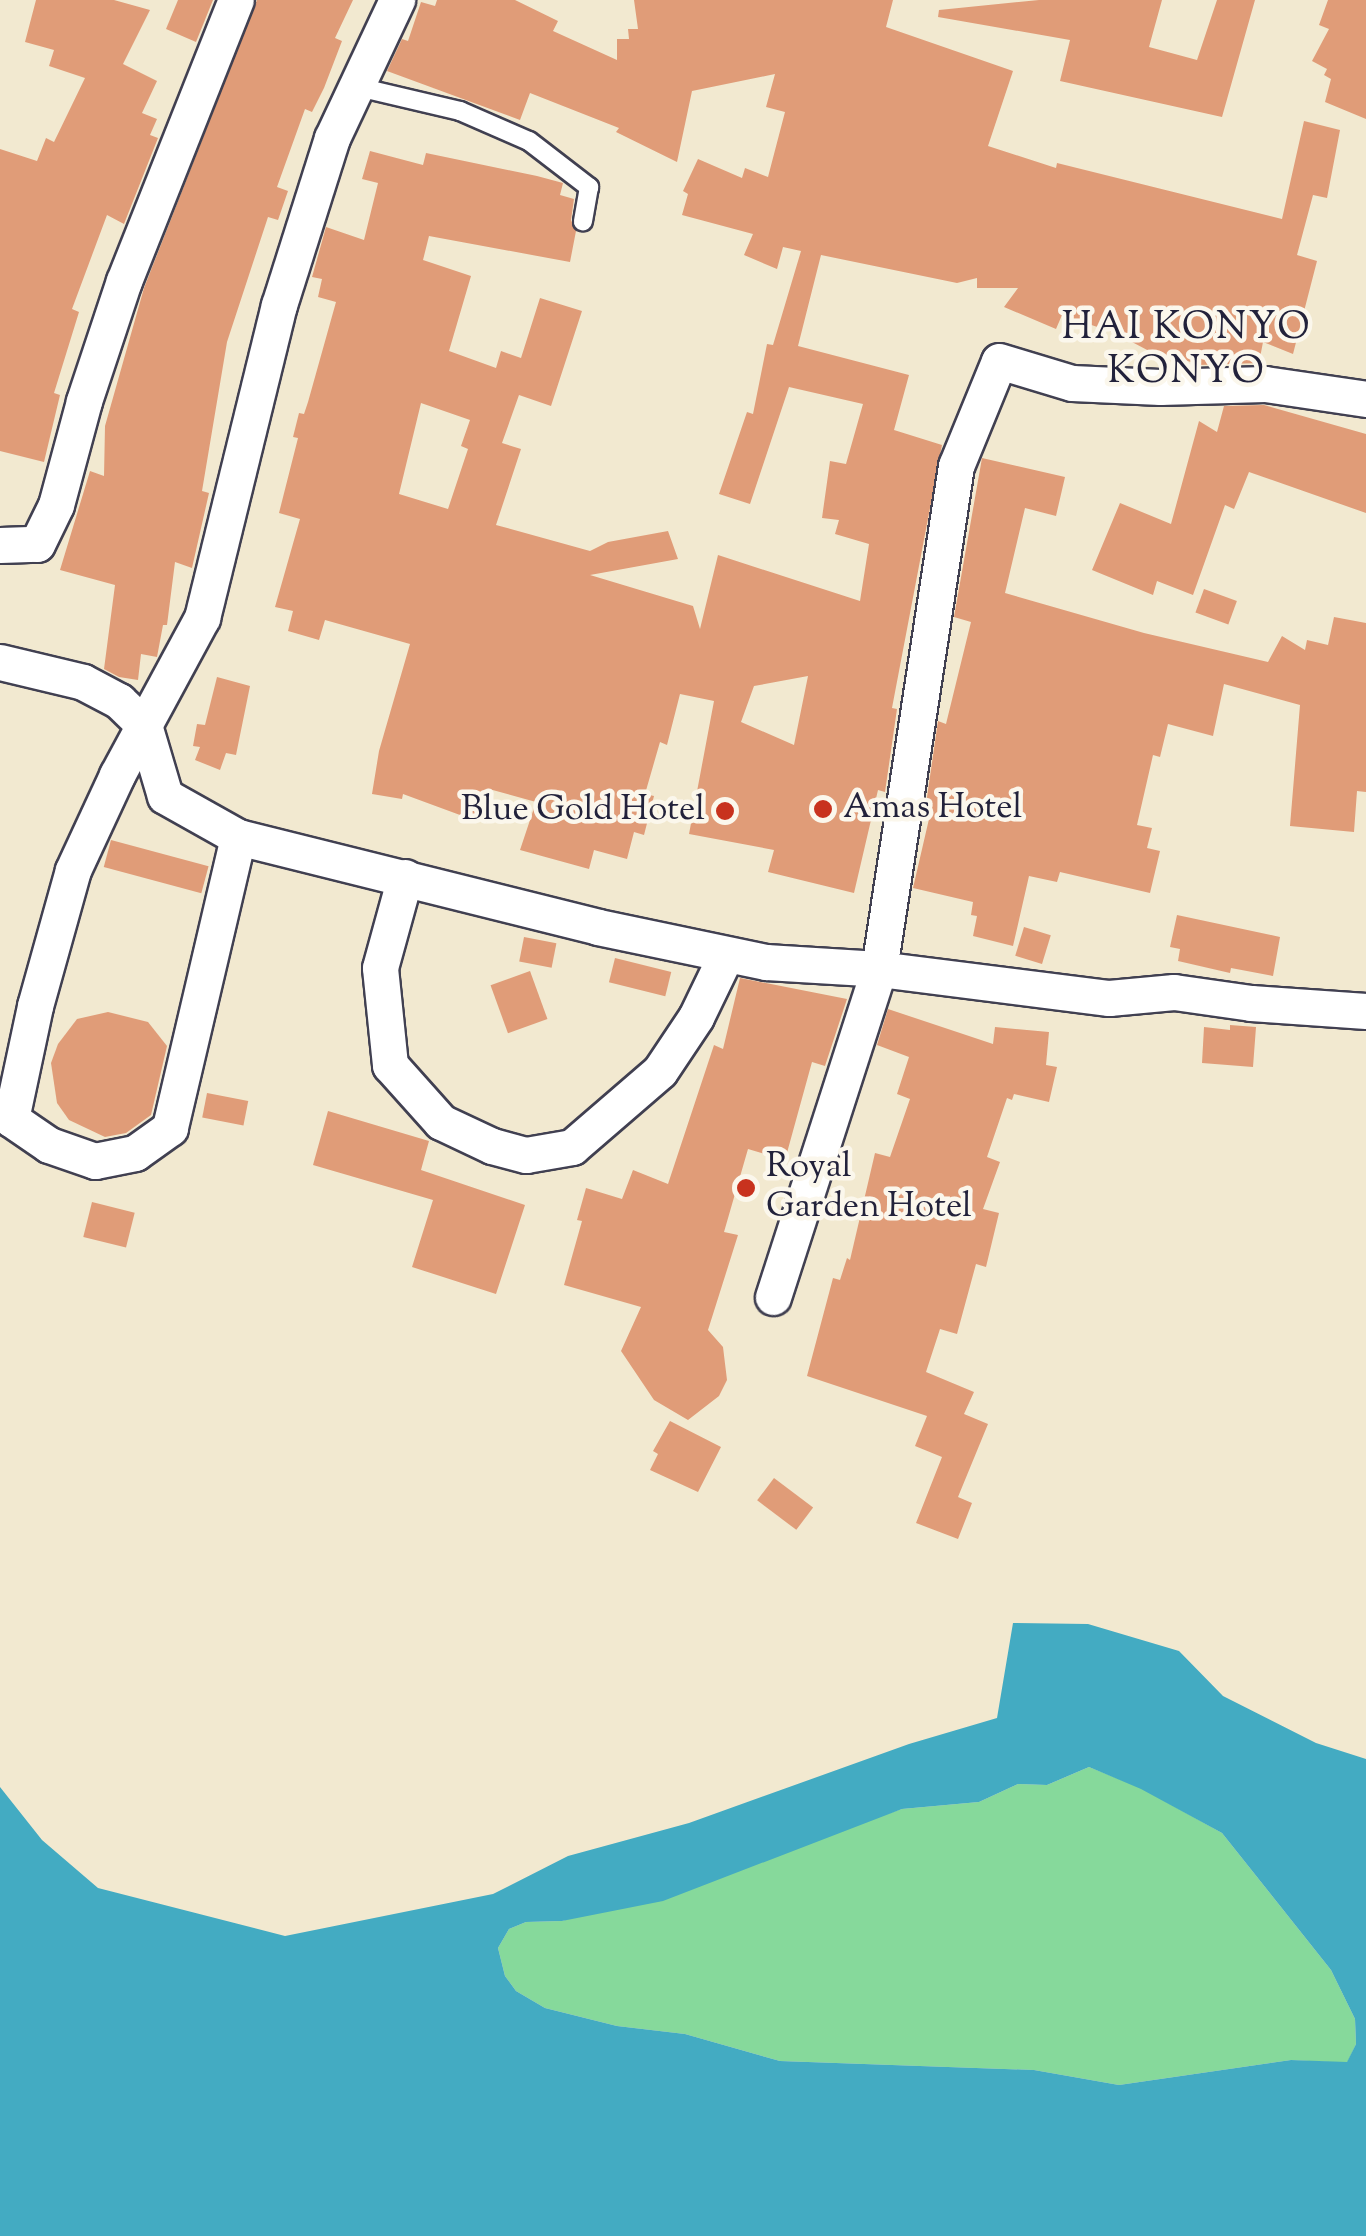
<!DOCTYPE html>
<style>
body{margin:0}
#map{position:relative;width:1366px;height:2236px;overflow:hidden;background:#f2e9d0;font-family:"Sorts Mill Goudy",serif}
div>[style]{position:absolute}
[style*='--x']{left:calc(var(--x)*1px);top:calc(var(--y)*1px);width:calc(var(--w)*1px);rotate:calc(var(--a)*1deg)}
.green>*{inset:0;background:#86d99b}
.water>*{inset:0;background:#43abc2}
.building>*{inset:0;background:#e09c78;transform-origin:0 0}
.roads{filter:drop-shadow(2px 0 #414051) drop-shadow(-2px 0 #414051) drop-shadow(0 2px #414051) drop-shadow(0 -2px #414051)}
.service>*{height:18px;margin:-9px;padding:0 9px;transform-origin:9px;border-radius:9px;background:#fff}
.minor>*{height:35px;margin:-17.5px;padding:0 17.5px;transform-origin:17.5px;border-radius:17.5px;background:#fff}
.dots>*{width:28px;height:28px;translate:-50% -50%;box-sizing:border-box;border:5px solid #fbf7ec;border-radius:50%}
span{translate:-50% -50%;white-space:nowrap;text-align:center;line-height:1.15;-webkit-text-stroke:9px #fbf7ec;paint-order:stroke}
.poi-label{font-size:35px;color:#22223b}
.left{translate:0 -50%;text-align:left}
.right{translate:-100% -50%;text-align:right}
.neighbourhood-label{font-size:38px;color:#22223b;letter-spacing:2.5px}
</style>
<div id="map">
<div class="green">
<i style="clip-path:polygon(1089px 1767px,1141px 1788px,1222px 1833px,1331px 1970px,1355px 2019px,1356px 2044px,1347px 2063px,1291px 2060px,1119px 2085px,1034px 2070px,780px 2061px,685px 2034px,617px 2026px,545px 2008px,516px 1991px,505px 1976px,498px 1948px,509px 1929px,526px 1922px,562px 1921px,902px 1809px,979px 1802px,1018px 1784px,1047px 1785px)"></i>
</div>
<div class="water">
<i style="clip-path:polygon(evenodd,1013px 1623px,1088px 1624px,1179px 1651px,1223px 1696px,1316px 1743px,1366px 1759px,1366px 2236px,0 2236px,0 1787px,42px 1840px,98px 1888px,285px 1936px,493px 1894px,568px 1856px,689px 1823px,909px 1744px,997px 1718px,1013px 1623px,1089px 1767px,1141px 1789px,1222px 1833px,1331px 1970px,1355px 2019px,1356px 2044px,1347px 2062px,1291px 2060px,1119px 2085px,1034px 2070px,780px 2061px,685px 2034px,617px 2026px,545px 2008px,516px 1991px,505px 1976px,498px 1948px,509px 1929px,526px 1922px,562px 1921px,663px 1901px,902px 1809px,979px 1802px,1018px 1784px,1047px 1785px,1089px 1767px)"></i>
</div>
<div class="building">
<i style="clip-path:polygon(36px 0,114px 0,150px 10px,123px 64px,157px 81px,142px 113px,157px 119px,150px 135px,158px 138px,124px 224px,107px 215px,72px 309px,79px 312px,54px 393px,60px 395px,44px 462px,0 451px,0 149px,37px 161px,46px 138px,54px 142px,85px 78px,49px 66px,54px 50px,25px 42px)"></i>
<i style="clip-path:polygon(178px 0,213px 0,196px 42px,166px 29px)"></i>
<i style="clip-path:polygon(257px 0,353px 0,335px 38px,342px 41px,324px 88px,312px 112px,305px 109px,277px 187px,288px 191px,278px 220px,268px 217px,227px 342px,202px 491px,209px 493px,192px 568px,175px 562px,167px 625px,163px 625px,157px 657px,141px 654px,138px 680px,119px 677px,104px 669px,115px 585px,60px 570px,90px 471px,104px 476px,105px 426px,144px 288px)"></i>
<i style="clip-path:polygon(evenodd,437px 0,515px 0,558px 21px,553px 31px,617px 60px,617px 39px,629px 39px,628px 29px,638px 29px,634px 0,893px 0,886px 27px,1013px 71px,988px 146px,1056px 168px,1057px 163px,1282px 219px,1304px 121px,1340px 130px,1327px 198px,1313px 195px,1297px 255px,1317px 261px,1293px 354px,1263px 342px,1259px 363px,1198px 365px,1170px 354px,1168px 361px,1115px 333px,1062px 315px,1056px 329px,1004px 307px,1018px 288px,977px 288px,977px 278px,957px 283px,821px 255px,798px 346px,909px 375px,894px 430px,942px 445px,892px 708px,897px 709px,885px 792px,878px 790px,854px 893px,768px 872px,774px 850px,689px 834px,714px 701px,680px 694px,667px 745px,660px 742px,645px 794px,654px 796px,644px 835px,634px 832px,627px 859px,594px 850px,589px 869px,520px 850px,536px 802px,489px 789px,479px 822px,403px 794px,402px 799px,372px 794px,379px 751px,410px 644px,325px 620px,319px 640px,288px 631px,293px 611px,275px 607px,300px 519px,279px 513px,298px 438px,293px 437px,299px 413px,304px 414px,308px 402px,336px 302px,318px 297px,322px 279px,312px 277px,326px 227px,364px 240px,378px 183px,362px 179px,370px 151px,423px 165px,426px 153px,537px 176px,563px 183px,560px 195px,574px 199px,571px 220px,576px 231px,570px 262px,429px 236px,423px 260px,471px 276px,449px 351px,496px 368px,501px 351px,521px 358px,540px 298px,582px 311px,551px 406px,519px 395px,502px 443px,521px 449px,496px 525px,590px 551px,608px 542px,668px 531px,678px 559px,590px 575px,693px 606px,700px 629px,718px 555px,860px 601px,869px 544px,835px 534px,839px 520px,822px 518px,830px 461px,846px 464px,863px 404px,789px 387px,750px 504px,719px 494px,747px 412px,753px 414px,767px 344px,773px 345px,801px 251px,783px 247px,777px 269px,744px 255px,753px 234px,682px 215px,688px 194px,683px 191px,698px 159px,742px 178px,745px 168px,768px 177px,785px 112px,766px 107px,775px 74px,692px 91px,677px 162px,616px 132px,619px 128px,530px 93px,520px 120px,387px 71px,402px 39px,408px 41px,421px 2px,435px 6px,437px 0,421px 403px,470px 420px,461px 446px,468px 449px,448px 509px,399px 494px,421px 403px,437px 0,808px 676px,794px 745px,741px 722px,754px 686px,808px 676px)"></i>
<i style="clip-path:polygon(1039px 0,1162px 0,1149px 47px,1197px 60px,1217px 0,1255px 0,1222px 117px,1060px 81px,1070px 40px,938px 17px,939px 10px)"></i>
<i style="clip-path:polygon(1328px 0,1366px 0,1366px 119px,1325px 102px,1331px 79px,1324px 75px,1327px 69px,1312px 61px,1329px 29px,1319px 25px)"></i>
<i style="clip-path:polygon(1264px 405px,1366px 434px,1366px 513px,1249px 472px,1234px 509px,1225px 505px,1193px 595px,1157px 581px,1153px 595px,1092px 570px,1120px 503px,1171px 524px,1199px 421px,1217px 432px,1224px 406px)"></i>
<i style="clip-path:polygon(982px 458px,1065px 477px,1056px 516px,1025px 508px,1005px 593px,1144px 633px,1268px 662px,1282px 636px,1305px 650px,1307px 640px,1328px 645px,1334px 617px,1366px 623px,1366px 792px,1357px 791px,1354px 832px,1290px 826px,1300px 705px,1224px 684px,1213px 736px,1168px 724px,1160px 757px,1153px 755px,1137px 825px,1152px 828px,1147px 848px,1160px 851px,1150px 893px,1060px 872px,1057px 882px,1029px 876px,1013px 946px,973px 936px,977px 916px,971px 915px,973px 902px,913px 888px,932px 806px,926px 804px,938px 721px,946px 724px,971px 622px,954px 617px)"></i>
<i style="left:1204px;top:589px;width:35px;height:25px;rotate:20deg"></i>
<i style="clip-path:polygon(217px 677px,250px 686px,236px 755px,226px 753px,220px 770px,195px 760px,200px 747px,193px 746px,197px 724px,205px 725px)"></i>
<i style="left:111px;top:840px;width:101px;height:28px;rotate:15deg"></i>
<i style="clip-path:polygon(1177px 915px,1280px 937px,1273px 976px,1231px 968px,1230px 973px,1178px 961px,1180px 949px,1170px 947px)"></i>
<i style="left:1024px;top:927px;width:28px;height:30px;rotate:17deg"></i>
<i style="left:524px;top:937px;width:33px;height:25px;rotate:11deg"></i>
<i style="left:615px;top:958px;width:58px;height:25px;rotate:14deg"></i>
<i style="left:530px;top:971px;width:51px;height:42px;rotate:70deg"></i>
<i style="clip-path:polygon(740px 978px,847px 999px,825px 1066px,812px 1062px,785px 1160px,748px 1149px,724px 1232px,738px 1235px,708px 1330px,723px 1347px,727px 1380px,719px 1396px,688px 1420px,654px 1400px,621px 1351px,641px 1307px,564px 1285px,582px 1221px,577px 1220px,586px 1188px,622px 1199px,633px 1170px,668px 1184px,714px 1045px,723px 1049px)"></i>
<i style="clip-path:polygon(888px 1009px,993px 1044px,995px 1027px,1049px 1032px,1046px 1065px,1057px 1067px,1049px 1102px,1014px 1094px,1012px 1100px,1007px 1098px,987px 1157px,1000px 1162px,983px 1209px,999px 1213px,986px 1267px,976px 1264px,957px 1334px,940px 1329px,926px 1372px,974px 1392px,964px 1414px,988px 1424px,958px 1497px,972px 1503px,958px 1539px,916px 1523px,942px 1457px,915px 1446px,927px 1416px,807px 1376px,833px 1278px,840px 1280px,847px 1258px,850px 1260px,875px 1153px,890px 1157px,910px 1099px,897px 1094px,909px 1057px,877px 1045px)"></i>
<i style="clip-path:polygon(108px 1012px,148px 1022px,167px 1046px,151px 1115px,126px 1133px,105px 1137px,69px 1120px,57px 1103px,51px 1063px,58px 1044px,77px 1019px)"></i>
<i style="clip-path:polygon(1230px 1025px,1256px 1027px,1253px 1067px,1202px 1063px,1204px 1027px,1230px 1030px)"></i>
<i style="left:207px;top:1093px;width:42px;height:25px;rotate:11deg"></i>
<i style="clip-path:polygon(328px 1111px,429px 1141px,421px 1170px,525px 1205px,496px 1294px,412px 1267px,433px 1200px,313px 1165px)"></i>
<i style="left:92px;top:1202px;width:44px;height:36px;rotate:14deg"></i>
<i style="clip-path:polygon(670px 1421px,721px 1447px,698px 1492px,650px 1470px,658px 1454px,653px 1451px)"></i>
<i style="left:774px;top:1478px;width:49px;height:28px;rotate:37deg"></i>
</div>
<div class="roads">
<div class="service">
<i style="--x:358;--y:87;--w:105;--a:13.2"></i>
<i style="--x:460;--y:111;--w:75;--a:23.5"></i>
<i style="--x:529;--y:141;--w:76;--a:37.5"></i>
<i style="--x:589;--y:187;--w:35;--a:100"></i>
</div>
<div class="minor">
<i style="--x:0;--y:545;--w:37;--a:-2"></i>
<i style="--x:37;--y:544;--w:43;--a:-64"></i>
<i style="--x:56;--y:505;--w:108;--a:-74.9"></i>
<i style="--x:84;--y:401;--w:126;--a:-71.6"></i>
<i style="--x:124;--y:281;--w:302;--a:-68.3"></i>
<i style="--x:0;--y:662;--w:85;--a:13.5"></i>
<i style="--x:83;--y:682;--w:41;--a:27.8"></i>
<i style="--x:119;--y:701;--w:35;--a:44"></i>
<i style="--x:144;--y:725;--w:74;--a:73.5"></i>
<i style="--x:165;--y:796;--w:84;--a:29.3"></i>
<i style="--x:238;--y:837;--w:371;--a:14"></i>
<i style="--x:598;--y:927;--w:172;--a:11.8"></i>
<i style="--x:766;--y:962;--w:113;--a:3.5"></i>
<i style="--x:879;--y:969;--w:232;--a:7.2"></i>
<i style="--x:1109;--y:998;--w:65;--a:-5.3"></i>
<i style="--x:1174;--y:992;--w:78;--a:8.1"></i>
<i style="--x:1251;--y:1003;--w:115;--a:4"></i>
<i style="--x:238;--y:837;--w:299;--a:103.2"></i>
<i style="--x:170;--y:1128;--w:43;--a:144.5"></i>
<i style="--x:135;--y:1153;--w:41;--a:168.7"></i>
<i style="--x:95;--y:1161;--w:49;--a:-160.8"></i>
<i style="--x:49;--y:1145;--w:46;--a:-145.6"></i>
<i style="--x:11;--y:1119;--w:116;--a:-78"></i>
<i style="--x:35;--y:1006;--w:141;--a:-74.4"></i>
<i style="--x:73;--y:870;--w:105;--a:-65.1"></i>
<i style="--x:117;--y:775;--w:179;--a:-61.6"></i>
<i style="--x:202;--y:618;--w:322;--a:-76.2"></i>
<i style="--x:279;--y:305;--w:175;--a:-72.4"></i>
<i style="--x:332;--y:138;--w:153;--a:-64.8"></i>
<i style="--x:405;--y:877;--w:94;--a:105.4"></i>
<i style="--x:380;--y:968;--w:98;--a:84.1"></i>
<i style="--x:390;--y:1065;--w:76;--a:48.2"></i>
<i style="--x:441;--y:1122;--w:56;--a:25.2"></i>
<i style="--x:492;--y:1146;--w:35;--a:15"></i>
<i style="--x:526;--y:1155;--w:47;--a:-9.9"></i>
<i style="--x:572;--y:1147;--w:116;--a:-40.8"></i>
<i style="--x:660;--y:1071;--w:65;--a:-56.3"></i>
<i style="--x:696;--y:1017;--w:69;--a:-64.2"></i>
<i style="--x:773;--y:1297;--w:345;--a:-72.1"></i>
<i style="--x:879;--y:969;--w:509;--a:-81.3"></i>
<i style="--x:956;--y:466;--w:113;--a:-67.7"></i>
<i style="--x:999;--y:361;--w:76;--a:16.8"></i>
<i style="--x:1072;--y:383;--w:88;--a:2.6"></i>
<i style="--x:1160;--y:387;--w:105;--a:-1.6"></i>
<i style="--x:1265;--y:384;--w:102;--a:8.4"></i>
</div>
</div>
<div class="dots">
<i style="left:823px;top:809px;background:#c8321e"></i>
<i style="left:725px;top:811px;background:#c8321e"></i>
<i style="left:746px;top:1188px;background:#c8321e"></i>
</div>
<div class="poi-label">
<span class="left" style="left:843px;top:809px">Amas Hotel</span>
<span class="right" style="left:705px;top:811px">Blue Gold Hotel</span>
<span class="left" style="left:766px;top:1188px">Royal<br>Garden Hotel</span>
</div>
<div class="neighbourhood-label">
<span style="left:1187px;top:352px">HAI KONYO<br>KONYO</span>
</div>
</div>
